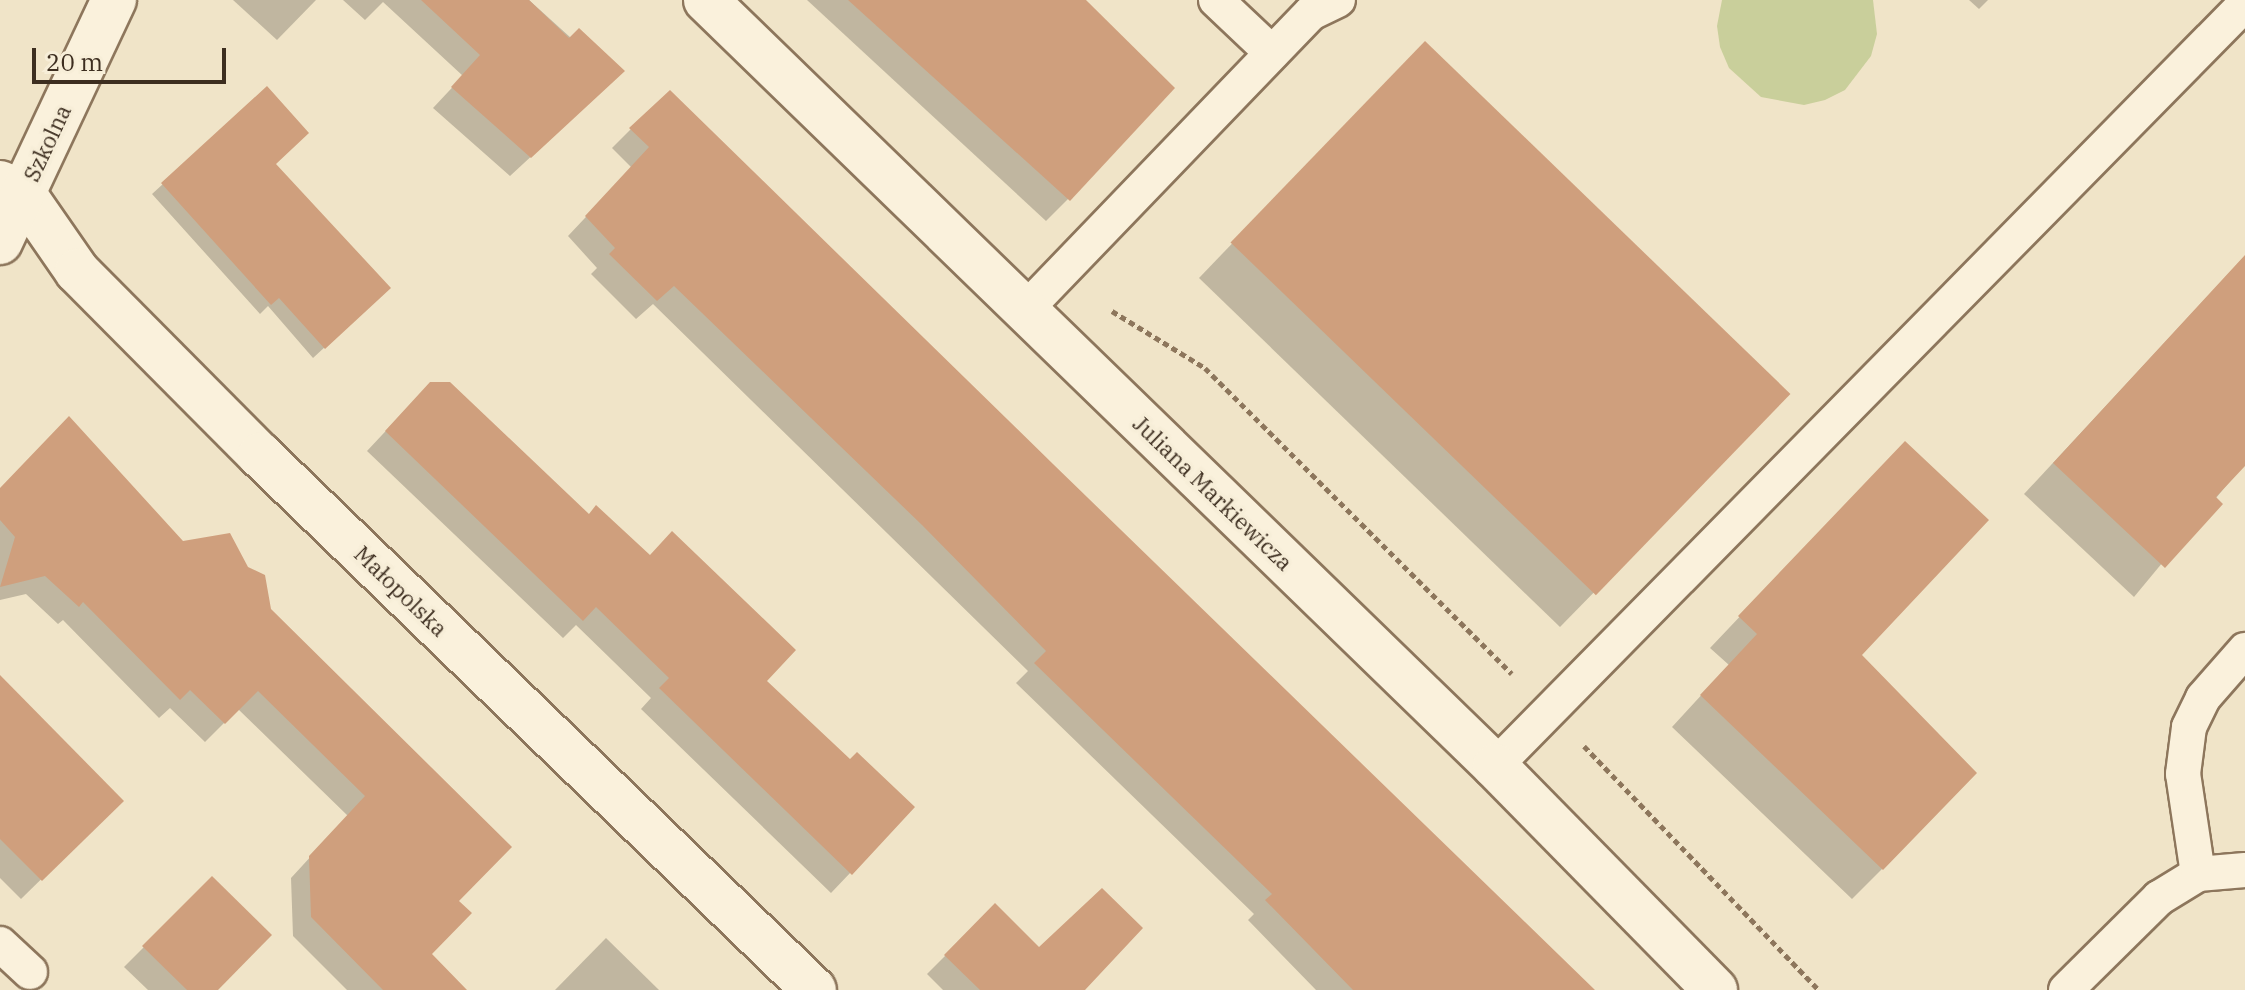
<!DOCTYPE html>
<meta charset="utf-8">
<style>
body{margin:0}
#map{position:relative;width:2245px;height:990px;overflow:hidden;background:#f0e4c8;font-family:"IBM Plex Serif",serif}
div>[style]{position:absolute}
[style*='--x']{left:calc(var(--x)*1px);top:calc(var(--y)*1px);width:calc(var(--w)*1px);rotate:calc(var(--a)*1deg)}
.green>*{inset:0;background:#c9cf9b}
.shadow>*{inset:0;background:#0003}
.building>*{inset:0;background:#cf9f7d;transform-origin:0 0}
.path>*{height:5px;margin-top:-2.5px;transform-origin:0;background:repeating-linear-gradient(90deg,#8d765c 0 6px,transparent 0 10px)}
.roads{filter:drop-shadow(2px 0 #8d765c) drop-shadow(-2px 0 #8d765c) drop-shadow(0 2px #8d765c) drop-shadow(0 -2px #8d765c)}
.service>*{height:34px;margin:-17px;padding:0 17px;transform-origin:17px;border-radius:17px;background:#faf1dc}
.minor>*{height:44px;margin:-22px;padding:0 22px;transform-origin:22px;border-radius:22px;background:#faf1dc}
span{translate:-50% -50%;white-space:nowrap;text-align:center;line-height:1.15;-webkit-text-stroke:7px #f7eed8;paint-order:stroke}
.street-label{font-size:22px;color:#3d2e20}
.scale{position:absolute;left:32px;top:48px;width:194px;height:36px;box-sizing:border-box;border:4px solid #3d2e20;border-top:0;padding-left:10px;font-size:24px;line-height:28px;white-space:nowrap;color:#3d2e20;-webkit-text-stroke:6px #f7eed8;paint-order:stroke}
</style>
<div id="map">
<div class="green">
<i style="clip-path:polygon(1722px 0,1873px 0,1877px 34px,1871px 56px,1845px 90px,1825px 100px,1804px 105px,1761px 97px,1729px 68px,1720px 47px,1717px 26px)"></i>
</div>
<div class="shadow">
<i style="clip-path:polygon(233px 0,316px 0,277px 40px)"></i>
<i style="clip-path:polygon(343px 0,529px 0,571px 38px,603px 90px,510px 176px,433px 108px,463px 76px,383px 2px,365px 20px)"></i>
<i style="clip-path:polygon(807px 0,1080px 0,1068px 199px,1046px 221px)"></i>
<i style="clip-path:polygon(1969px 0,1988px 0,1979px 9px)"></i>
<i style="clip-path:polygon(1391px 78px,1788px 394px,1560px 627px,1199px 278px)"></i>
<i style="clip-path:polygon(267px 89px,274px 164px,378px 298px,313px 358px,268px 306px,260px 314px,152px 194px)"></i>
<i style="clip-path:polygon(631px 129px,1592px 990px,1316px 990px,1248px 920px,1254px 914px,1016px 683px,1028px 671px,653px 304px,636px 319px,591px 274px,597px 268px,568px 236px,632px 168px,612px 148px)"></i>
<i style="clip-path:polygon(2245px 256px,2245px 463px,2134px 597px,2024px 494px)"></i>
<i style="clip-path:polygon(411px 404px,764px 681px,850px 762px,913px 807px,831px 893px,641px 709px,651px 698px,576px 625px,563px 638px,367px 451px)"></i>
<i style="clip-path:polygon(1875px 474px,1859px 655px,1882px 869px,1852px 899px,1672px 727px,1729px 665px,1710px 648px)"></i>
<i style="clip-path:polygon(0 490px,182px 543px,269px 610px,456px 901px,429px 954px,464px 990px,347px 990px,293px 936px,291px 878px,348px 816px,238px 709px,205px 742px,170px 708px,159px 718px,63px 620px,58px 624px,26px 594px,0 600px)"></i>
<i style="clip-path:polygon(0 678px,121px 801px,21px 899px,0 878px)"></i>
<i style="clip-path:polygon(212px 879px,215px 990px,148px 990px,124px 967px)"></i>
<i style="clip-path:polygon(995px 906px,1039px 949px,1082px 990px,943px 990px,927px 974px)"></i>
<i style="clip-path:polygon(606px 938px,659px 990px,555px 990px)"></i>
</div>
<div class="building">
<i style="clip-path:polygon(421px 0,529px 0,569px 38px,579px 28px,625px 71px,531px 158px,451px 87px,480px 55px)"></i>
<i style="clip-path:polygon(848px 0,1086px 0,1175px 88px,1070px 201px)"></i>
<i style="left:1425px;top:41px;width:508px;height:280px;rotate:44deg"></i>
<i style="clip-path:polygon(267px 86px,309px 133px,276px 164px,391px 288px,325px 349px,279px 298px,271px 305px,161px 183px)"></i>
<i style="clip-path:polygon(670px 90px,1053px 464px,1595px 990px,1353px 990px,1265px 900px,1272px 894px,1034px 663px,1046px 651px,922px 525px,674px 286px,657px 301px,609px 254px,615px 248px,585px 216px,649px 147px,629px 128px)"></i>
<i style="clip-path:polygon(2245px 255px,2245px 466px,2216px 497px,2223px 504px,2165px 568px,2053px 463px)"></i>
<i style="clip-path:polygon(430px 382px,450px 382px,589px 514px,596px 505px,650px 555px,672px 531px,796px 650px,767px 681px,850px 759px,857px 752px,915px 807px,852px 875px,659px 688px,669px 678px,596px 607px,583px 621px,385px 431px)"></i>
<i style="clip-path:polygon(69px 416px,183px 541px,230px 533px,248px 567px,265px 575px,271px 609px,512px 847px,459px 901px,472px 913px,432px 954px,467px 990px,383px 990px,311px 917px,309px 856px,365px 796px,258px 691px,225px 724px,190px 690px,180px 700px,83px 602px,79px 607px,45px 576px,0 587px,15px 537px,0 520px,0 488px)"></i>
<i style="clip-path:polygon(1905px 441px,1989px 520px,1862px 655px,1977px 773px,1883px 870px,1700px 695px,1757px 634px,1738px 616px)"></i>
<i style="clip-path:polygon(0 675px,124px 801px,42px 881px,0 839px)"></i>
<i style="clip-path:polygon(212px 876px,272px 935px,218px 990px,187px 990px,142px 946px)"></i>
<i style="clip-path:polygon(1102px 888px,1143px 928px,1085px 990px,980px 990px,944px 955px,995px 903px,1039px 947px)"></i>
</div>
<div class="path">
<i style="--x:1112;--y:311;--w:109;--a:31.5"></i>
<i style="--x:1205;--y:368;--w:433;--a:44.9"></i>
<i style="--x:1584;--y:746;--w:339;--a:46.1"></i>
</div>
<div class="roads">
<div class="service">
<i style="--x:1216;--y:0;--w:77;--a:43.4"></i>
<i style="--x:1025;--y:310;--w:412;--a:-46.1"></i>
<i style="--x:1311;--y:13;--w:30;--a:-26"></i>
<i style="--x:1495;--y:766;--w:1069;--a:-45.45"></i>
<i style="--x:2198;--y:874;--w:101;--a:-98.5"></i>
<i style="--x:2183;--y:774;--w:47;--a:-82.7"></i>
<i style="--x:2189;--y:727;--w:32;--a:-64"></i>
<i style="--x:2203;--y:698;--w:64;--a:-48.8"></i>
<i style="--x:0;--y:944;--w:41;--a:43"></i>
<i style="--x:2066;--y:990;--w:131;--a:-44.7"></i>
<i style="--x:2159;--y:898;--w:46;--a:-31.6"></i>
<i style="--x:2198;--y:874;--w:47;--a:-4.9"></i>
</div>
<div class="minor">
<i style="--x:706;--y:0;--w:1100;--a:44.15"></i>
<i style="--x:1495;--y:766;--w:314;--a:45.5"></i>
<i style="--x:0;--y:183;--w:25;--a:23"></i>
<i style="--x:23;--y:193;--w:95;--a:55.3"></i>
<i style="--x:77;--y:271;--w:260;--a:45.2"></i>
<i style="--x:260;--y:455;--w:770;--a:44"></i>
<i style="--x:0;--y:242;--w:268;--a:-64.8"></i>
</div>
</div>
<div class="street-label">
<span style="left:47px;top:143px;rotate:-65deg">Szkolna</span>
<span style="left:1213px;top:493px;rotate:44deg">Juliana Markiewicza</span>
<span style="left:401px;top:591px;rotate:44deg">Małopolska</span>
</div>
<div class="scale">20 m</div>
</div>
